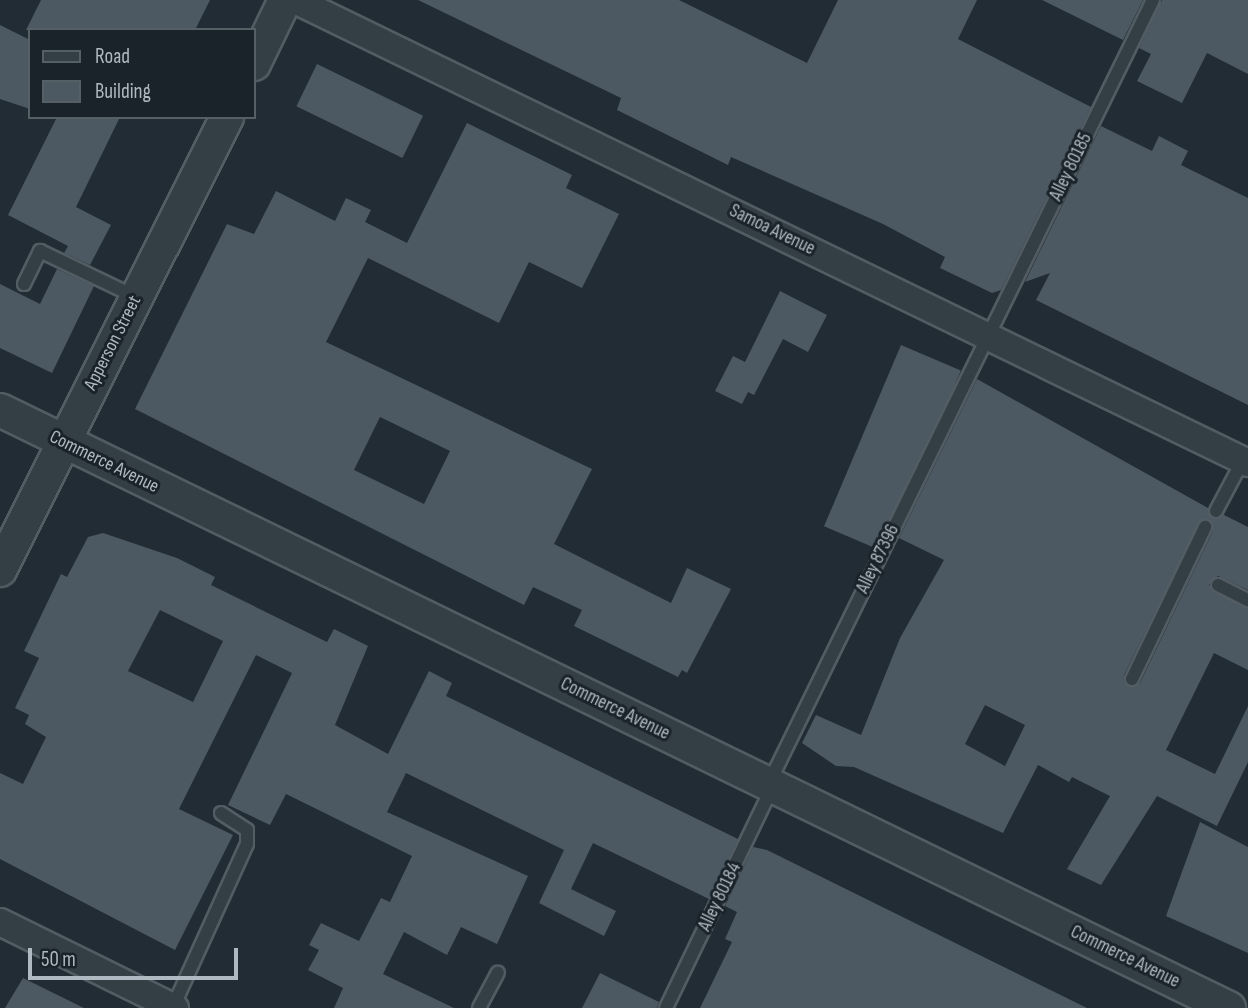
<!DOCTYPE html>
<style>
body{margin:0}
#map{position:relative;width:1248px;height:1008px;overflow:hidden;background:#212c34;font-family:"Sofia Sans Condensed",sans-serif}
div>[style]{position:absolute}
[style*='--x']{left:calc(var(--x)*1px);top:calc(var(--y)*1px);width:calc(var(--w)*1px);rotate:calc(var(--a)*1deg)}
.building>*{inset:0;background:#4c5963;transform-origin:0 0}
.roads{filter:drop-shadow(2px 0 #525c63) drop-shadow(-2px 0 #525c63) drop-shadow(0 2px #525c63) drop-shadow(0 -2px #525c63)}
.service>*{height:12px;margin:-6px;padding:0 6px;transform-origin:6px;border-radius:6px;background:#343e45}
.minor>*{height:26px;margin:-13px;padding:0 13px;transform-origin:13px;border-radius:13px;background:#343e45}
.tertiary>*{height:32px;margin:-16px;padding:0 16px;transform-origin:16px;border-radius:16px;background:#343e45}
span{translate:-50% -50%;white-space:nowrap;text-align:center;line-height:1.15;-webkit-text-stroke:6px #1a2329;paint-order:stroke}
.street-label{font-size:19px;color:#aeb9c2}
.legend{position:absolute;left:28px;top:28px;width:228px;height:91px;box-sizing:border-box;background:#1a2329;border:2px solid #555f66;margin:0;padding:9px 12px;list-style:none;font-size:21px;color:#aeb9c2}
.legend li{display:flex;align-items:center;gap:14px;height:35px}
.legend b{width:35px;border:2px solid #555f66}
.scale{position:absolute;left:28px;top:948px;width:210px;height:32px;box-sizing:border-box;border:4px solid #aeb9c2;border-top:0;padding-left:9px;font-size:21px;line-height:24px;white-space:nowrap;color:#aeb9c2;-webkit-text-stroke:5px #1a2329;paint-order:stroke}
</style>
<div id="map">
<div class="building">
<i style="clip-path:polygon(41px 0,210px 0,195px 30px,26px 30px)"></i>
<i style="clip-path:polygon(418px 0,679px 0,807px 63px,838px 0,977px 0,958px 39px,1091px 107px,1001px 290px,992px 293px,940px 268px,945px 257px,883px 224px,731px 157px,728px 165px,617px 110px,621px 98px)"></i>
<i style="clip-path:polygon(1042px 0,1143px 0,1123px 40px)"></i>
<i style="clip-path:polygon(1162px 0,1248px 0,1248px 74px,1207px 53px,1182px 103px,1137px 81px,1151px 54px,1139px 48px)"></i>
<i style="clip-path:polygon(0 25px,30px 40px,30px 109px,0 99px)"></i>
<i style="left:317px;top:64px;width:118px;height:47px;rotate:26deg"></i>
<i style="clip-path:polygon(57px 117px,120px 117px,76px 207px,111px 225px,90px 265px,64px 253px,68px 246px,8px 215px)"></i>
<i style="clip-path:polygon(evenodd,467px 123px,572px 175px,566px 188px,619px 214px,582px 288px,529px 262px,499px 323px,368px 258px,326px 342px,592px 469px,554px 544px,671px 603px,687px 568px,731px 589px,687px 673px,682px 670px,678px 677px,574px 626px,582px 610px,533px 587px,524px 605px,135px 409px,227px 224px,254px 234px,276px 191px,335px 221px,346px 198px,371px 210px,365px 222px,407px 243px,467px 123px,380px 417px,450px 451px,424px 504px,354px 470px,380px 417px)"></i>
<i style="clip-path:polygon(1101px 126px,1152px 151px,1159px 136px,1188px 151px,1181px 165px,1248px 198px,1248px 405px,1036px 300px,1050px 273px,1025px 282px)"></i>
<i style="clip-path:polygon(57px 269px,94px 286px,52px 373px,0 348px,0 284px,40px 304px)"></i>
<i style="clip-path:polygon(780px 291px,827px 315px,808px 352px,783px 339px,754px 395px,748px 392px,742px 404px,715px 391px,733px 356px,745px 362px)"></i>
<i style="left:901px;top:345px;width:65px;height:197px;rotate:23deg"></i>
<i style="clip-path:polygon(evenodd,977px 379px,1208px 508px,1211px 518px,1224px 515px,1248px 527px,1248px 590px,1218px 576px,1209px 585px,1248px 609px,1248px 670px,1214px 653px,1166px 750px,1215px 774px,1248px 706px,1248px 762px,1217px 826px,1157px 796px,1101px 885px,1067px 869px,1110px 796px,1072px 777px,1069px 782px,1038px 765px,1003px 833px,854px 767px,836px 766px,802px 743px,816px 715px,861px 735px,900px 638px,944px 560px,899px 538px,977px 379px,1201px 519px,1212px 522px,1213px 531px,1140px 683px,1129px 687px,1124px 675px,1201px 519px,977px 379px,985px 705px,1025px 725px,1005px 766px,965px 744px,985px 705px)"></i>
<i style="clip-path:polygon(evenodd,103px 533px,177px 558px,215px 577px,211px 585px,327px 642px,334px 629px,368px 646px,335px 725px,388px 754px,429px 671px,452px 683px,446px 696px,738px 839px,709px 899px,593px 843px,571px 889px,616px 911px,604px 936px,539px 903px,564px 850px,406px 773px,387px 812px,528px 876px,497px 944px,461px 927px,447px 955px,404px 932px,383px 974px,454px 1008px,334px 1008px,343px 988px,308px 970px,319px 950px,309px 945px,321px 923px,359px 941px,381px 898px,390px 902px,412px 856px,286px 794px,270px 825px,228px 805px,292px 673px,256px 655px,179px 809px,233px 835px,175px 950px,0 859px,0 773px,23px 784px,46px 737px,25px 724px,29px 715px,15px 708px,39px 658px,24px 651px,61px 574px,67px 577px,88px 537px,103px 533px,160px 610px,223px 641px,193px 702px,128px 671px,160px 610px)"></i>
<i style="clip-path:polygon(1200px 822px,1248px 847px,1248px 953px,1166px 916px)"></i>
<i style="clip-path:polygon(753px 847px,767px 850px,1087px 1008px,700px 1008px,732px 942px,725px 939px,737px 912px,725px 906px)"></i>
<i style="clip-path:polygon(600px 973px,659px 1002px,657px 1008px,582px 1008px)"></i>
<i style="clip-path:polygon(23px 978px,84px 1008px,5px 1008px)"></i>
</div>
<div class="roads">
<div class="service">
<i style="--x:24;--y:284;--w:37;--a:-64"></i>
<i style="--x:40;--y:251;--w:106;--a:25.6"></i>
<i style="--x:1216;--y:511;--w:58;--a:-62.1"></i>
<i style="--x:1218;--y:585;--w:34;--a:27"></i>
<i style="--x:1132;--y:679;--w:169;--a:-64.3"></i>
<i style="--x:769;--y:783;--w:872;--a:-63.88"></i>
<i style="--x:173;--y:1007;--w:179;--a:-65.6"></i>
<i style="--x:247;--y:844;--w:14;--a:-90"></i>
<i style="--x:247;--y:830;--w:31;--a:-147"></i>
<i style="--x:479;--y:1008;--w:40;--a:-62"></i>
<i style="--x:666;--y:1008;--w:246;--a:-64.3"></i>
</div>
<div class="minor">
<i style="--x:295;--y:0;--w:1060;--a:25.91"></i>
<i style="--x:0;--y:922;--w:195;--a:26.2"></i>
</div>
<div class="tertiary">
<i style="--x:254;--y:64;--w:71;--a:-64.2"></i>
<i style="--x:0;--y:410;--w:1367;--a:25.95"></i>
<i style="--x:0;--y:570;--w:507;--a:-63.38"></i>
</div>
</div>
<div class="street-label">
<span style="left:1071px;top:167px;rotate:-64deg">Alley 80185</span>
<span style="left:772px;top:230px;rotate:26deg">Samoa Avenue</span>
<span style="left:113px;top:343px;rotate:-63deg">Apperson Street</span>
<span style="left:104px;top:462px;rotate:26deg">Commerce Avenue</span>
<span style="left:878px;top:559px;rotate:-64deg">Alley 87396</span>
<span style="left:615px;top:709px;rotate:26deg">Commerce Avenue</span>
<span style="left:720px;top:897px;rotate:-64deg">Alley 80184</span>
<span style="left:1125px;top:957px;rotate:26deg">Commerce Avenue</span>
</div>
<ul class="legend">
<li><b style="height:9px;background:#343e45"></b>Road</li>
<li><b style="height:19px;background:#4c5963"></b>Building</li>
</ul>
<div class="scale">50 m</div>
</div>
